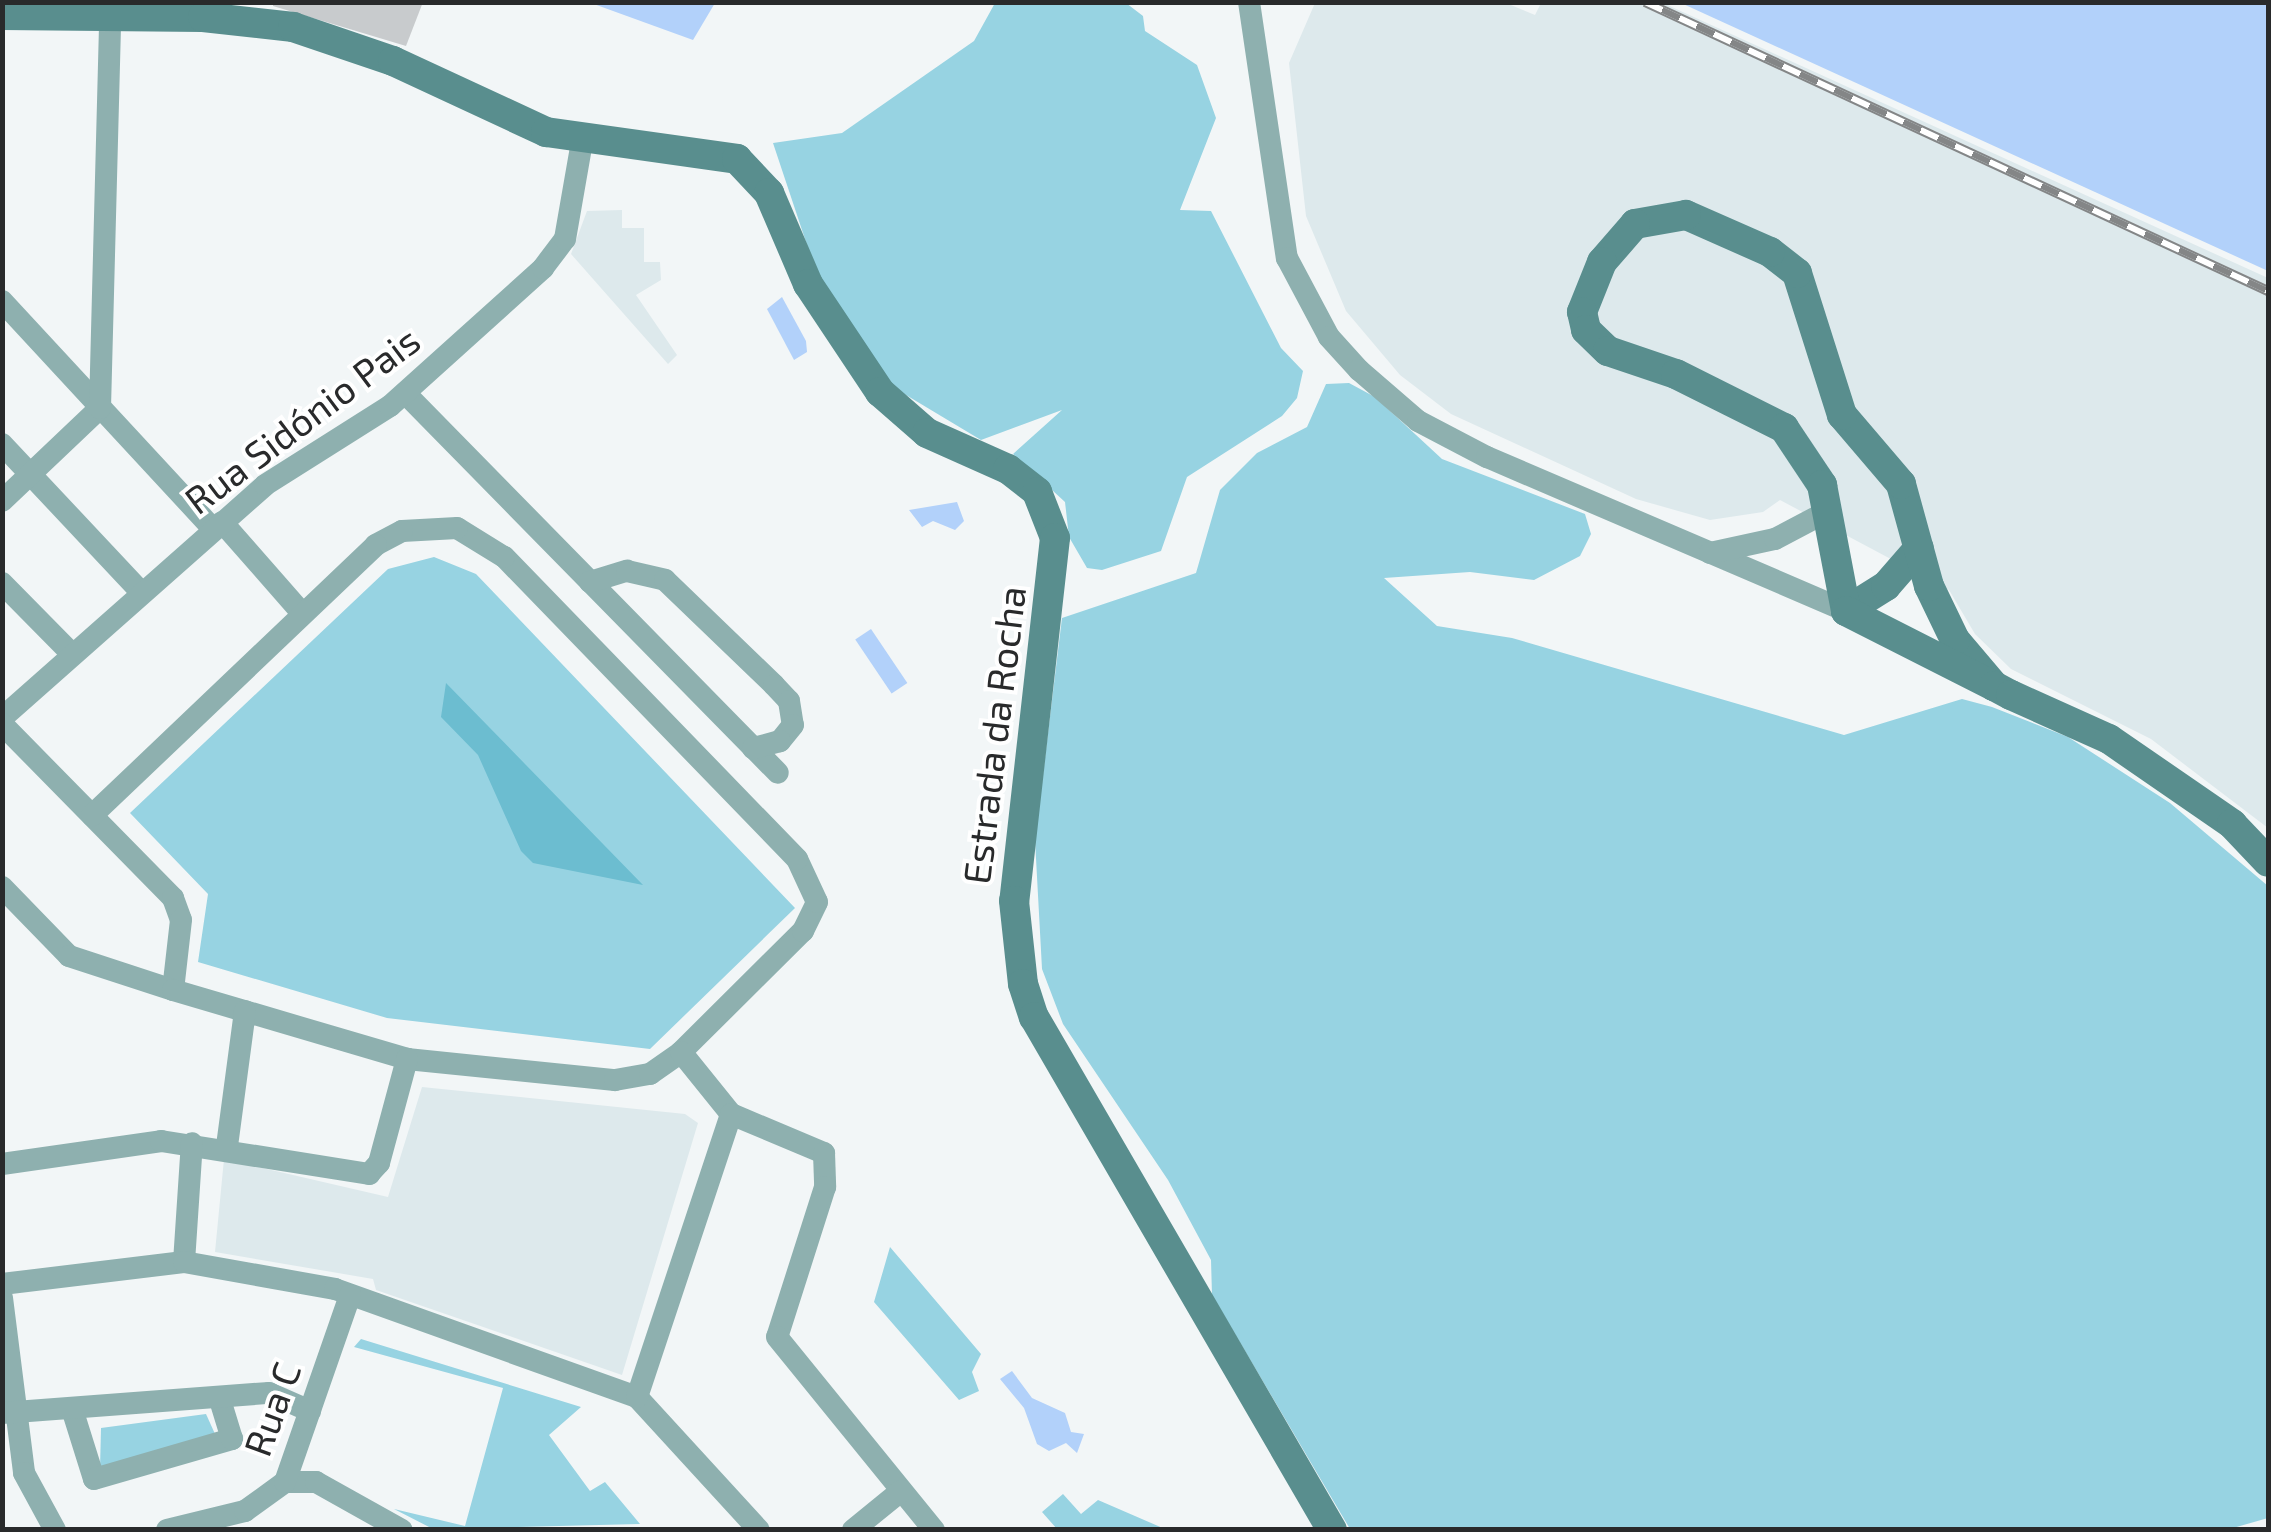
<!DOCTYPE html>
<meta charset="utf-8">
<style>
body{margin:0}
#map{position:relative;width:2271px;height:1532px;overflow:hidden;background:#f2f6f7;font-family:"Exo 2",sans-serif}
div>[style]{position:absolute}
[style*='--x']{left:calc(var(--x)*1px);top:calc(var(--y)*1px);width:calc(var(--w)*1px);rotate:calc(var(--a)*1deg)}
.built>*{inset:0;background:#dde9ec}
.green>*{inset:0;background:#97d3e2}
.forest>*{inset:0;background:#6cbdd0}
.water>*{inset:0;background:#b2d1fa;transform-origin:0 0}
.building>*{inset:0;background:#c8cbcd}
.street>*{height:22px;margin:-11px;padding:0 11px;transform-origin:11px;border-radius:11px;background:#8eb0af}
.secondary>*{height:30px;margin:-15px;padding:0 15px;transform-origin:15px;border-radius:15px;background:#598e8e}
.rail>*{height:10px;margin-top:-5px;transform-origin:0;background:repeating-linear-gradient(90deg,#fff 0 19px,#848687 0 38px);box-sizing:border-box;border-block:2px solid #848687}
span{translate:-50% -50%;white-space:nowrap;text-align:center;line-height:1.15;-webkit-text-stroke:8px #fff;paint-order:stroke}
.street-label{font-size:38px;color:#292a2b}
.frame{position:absolute;inset:0;border:5px solid #292a2b;pointer-events:none}
</style>
<div id="map">
<div class="built">
<i style="clip-path:polygon(1315px 3px,1506px 3px,1535px 15px,1541px 3px,1663px 3px,2268px 278px,2268px 828px,2151px 739px,2011px 669px,1975px 634px,1949px 590px,1780px 500px,1763px 512px,1710px 520px,1636px 499px,1451px 414px,1400px 375px,1346px 311px,1306px 216px,1289px 63px)"></i>
<i style="clip-path:polygon(622px 210px,622px 228px,644px 228px,644px 262px,660px 262px,661px 280px,636px 295px,677px 355px,668px 364px,571px 254px,587px 211px)"></i>
<i style="clip-path:polygon(422px 1087px,685px 1114px,698px 1123px,622px 1375px,376px 1290px,373px 1279px,215px 1252px,224px 1159px,388px 1197px)"></i>
</div>
<div class="green">
<i style="clip-path:polygon(995px 3px,1126px 3px,1143px 16px,1145px 31px,1197px 65px,1216px 118px,1180px 210px,1211px 211px,1281px 348px,1303px 371px,1297px 398px,1282px 416px,1187px 477px,1161px 551px,1102px 570px,1087px 568px,1069px 537px,1065px 502px,1013px 454px,1062px 410px,981px 440px,886px 383px,817px 275px,773px 143px,842px 133px,974px 41px)"></i>
<i style="clip-path:polygon(1349px 383px,1375px 397px,1442px 459px,1585px 514px,1591px 534px,1580px 556px,1534px 580px,1470px 572px,1384px 578px,1437px 626px,1512px 638px,1844px 735px,1962px 699px,1992px 707px,2068px 737px,2170px 803px,2268px 886px,2268px 1518px,2226px 1530px,1350px 1529px,1212px 1295px,1211px 1260px,1168px 1180px,1063px 1024px,1042px 969px,1035px 840px,1062px 618px,1196px 573px,1220px 490px,1257px 453px,1307px 427px,1326px 384px)"></i>
<i style="clip-path:polygon(434px 557px,476px 574px,795px 908px,650px 1049px,387px 1018px,198px 962px,208px 894px,130px 813px,388px 569px)"></i>
<i style="clip-path:polygon(890px 1247px,981px 1354px,972px 1372px,979px 1391px,959px 1400px,874px 1302px)"></i>
<i style="clip-path:polygon(361px 1339px,581px 1407px,549px 1435px,590px 1491px,605px 1482px,640px 1524px,433px 1529px,394px 1509px,465px 1526px,503px 1388px,354px 1347px)"></i>
<i style="clip-path:polygon(206px 1414px,215px 1434px,100px 1469px,101px 1428px)"></i>
<i style="clip-path:polygon(1063px 1494px,1081px 1514px,1098px 1500px,1165px 1529px,1057px 1529px,1042px 1512px)"></i>
</div>
<div class="forest">
<i style="clip-path:polygon(446px 683px,643px 885px,533px 863px,521px 851px,478px 755px,441px 717px)"></i>
</div>
<div class="water">
<i style="clip-path:polygon(591px 3px,715px 3px,693px 40px)"></i>
<i style="clip-path:polygon(1681px 3px,2268px 3px,2268px 271px)"></i>
<i style="clip-path:polygon(782px 297px,806px 341px,807px 352px,794px 360px,767px 309px)"></i>
<i style="clip-path:polygon(957px 502px,964px 521px,955px 530px,933px 521px,922px 527px,909px 510px)"></i>
<i style="left:871px;top:629px;width:65px;height:19px;rotate:56deg"></i>
<i style="clip-path:polygon(1012px 1371px,1032px 1398px,1065px 1413px,1071px 1432px,1084px 1434px,1077px 1453px,1066px 1443px,1049px 1451px,1037px 1444px,1024px 1408px,1000px 1379px)"></i>
</div>
<div class="building">
<i style="clip-path:polygon(423px 2px,406px 46px,273px 6px,273px 2px)"></i>
</div>
<div class="street">
<i style="--x:1249;--y:2;--w:259;--a:81.6"></i>
<i style="--x:1287;--y:258;--w:89;--a:62"></i>
<i style="--x:1329;--y:337;--w:45;--a:47.7"></i>
<i style="--x:1359;--y:370;--w:78;--a:40.8"></i>
<i style="--x:1418;--y:421;--w:78;--a:27.6"></i>
<i style="--x:1487;--y:457;--w:391;--a:23.2"></i>
<i style="--x:2;--y:301;--w:311;--a:47.2"></i>
<i style="--x:405;--y:393;--w:532;--a:45.53"></i>
<i style="--x:2;--y:444;--w:203;--a:46.8"></i>
<i style="--x:2;--y:501;--w:135;--a:-43.5"></i>
<i style="--x:100;--y:408;--w:393;--a:-88.5"></i>
<i style="--x:222;--y:522;--w:121;--a:48.7"></i>
<i style="--x:1710;--y:553;--w:66;--a:-12.2"></i>
<i style="--x:1775;--y:539;--w:60;--a:-27.8"></i>
<i style="--x:590;--y:582;--w:39;--a:-17"></i>
<i style="--x:627;--y:571;--w:39;--a:13"></i>
<i style="--x:665;--y:580;--w:151;--a:43.9"></i>
<i style="--x:774;--y:685;--w:22;--a:47"></i>
<i style="--x:789;--y:701;--w:24;--a:81"></i>
<i style="--x:793;--y:725;--w:21;--a:129"></i>
<i style="--x:780;--y:741;--w:28;--a:165"></i>
<i style="--x:2;--y:583;--w:100;--a:45.4"></i>
<i style="--x:2;--y:718;--w:351;--a:-41.5"></i>
<i style="--x:265;--y:485;--w:148;--a:-32.3"></i>
<i style="--x:390;--y:406;--w:206;--a:-42"></i>
<i style="--x:543;--y:268;--w:36;--a:-53"></i>
<i style="--x:565;--y:239;--w:98;--a:-80.1"></i>
<i style="--x:2;--y:724;--w:244;--a:45.5"></i>
<i style="--x:173;--y:898;--w:23;--a:70"></i>
<i style="--x:181;--y:920;--w:70;--a:96.5"></i>
<i style="--x:2;--y:887;--w:96;--a:45.8"></i>
<i style="--x:69;--y:956;--w:109;--a:18.1"></i>
<i style="--x:173;--y:990;--w:244;--a:16.4"></i>
<i style="--x:407;--y:1059;--w:209;--a:5.8"></i>
<i style="--x:615;--y:1080;--w:36;--a:-10"></i>
<i style="--x:650;--y:1074;--w:38;--a:-35"></i>
<i style="--x:681;--y:1052;--w:172;--a:-44.8"></i>
<i style="--x:803;--y:931;--w:32;--a:-64"></i>
<i style="--x:817;--y:902;--w:47;--a:-114.9"></i>
<i style="--x:797;--y:859;--w:421;--a:-134.1"></i>
<i style="--x:504;--y:557;--w:55;--a:-148.3"></i>
<i style="--x:457;--y:528;--w:55;--a:176.9"></i>
<i style="--x:402;--y:531;--w:30;--a:152"></i>
<i style="--x:376;--y:545;--w:392;--a:136.4"></i>
<i style="--x:681;--y:1052;--w:80;--a:51.1"></i>
<i style="--x:731;--y:1114;--w:101;--a:22.8"></i>
<i style="--x:824;--y:1153;--w:34;--a:88"></i>
<i style="--x:825;--y:1187;--w:157;--a:107.7"></i>
<i style="--x:777;--y:1337;--w:249;--a:50.9"></i>
<i style="--x:227;--y:1146;--w:136;--a:-82.4"></i>
<i style="--x:2;--y:1164;--w:161;--a:-8.2"></i>
<i style="--x:161;--y:1141;--w:211;--a:9"></i>
<i style="--x:369;--y:1174;--w:15;--a:-48"></i>
<i style="--x:379;--y:1163;--w:108;--a:-74.9"></i>
<i style="--x:184;--y:1262;--w:119;--a:-86.2"></i>
<i style="--x:2;--y:1284;--w:183;--a:-6.9"></i>
<i style="--x:184;--y:1262;--w:153;--a:10.1"></i>
<i style="--x:335;--y:1289;--w:321;--a:19.7"></i>
<i style="--x:637;--y:1397;--w:180;--a:47.5"></i>
<i style="--x:2;--y:1298;--w:176;--a:82.8"></i>
<i style="--x:24;--y:1473;--w:65;--a:61.5"></i>
<i style="--x:637;--y:1397;--w:298;--a:-71.6"></i>
<i style="--x:73;--y:1412;--w:70;--a:72.6"></i>
<i style="--x:94;--y:1479;--w:144;--a:-16.2"></i>
<i style="--x:232;--y:1439;--w:39;--a:-107"></i>
<i style="--x:2;--y:1413;--w:268;--a:-4.3"></i>
<i style="--x:269;--y:1393;--w:45;--a:23.7"></i>
<i style="--x:285;--y:1482;--w:31;--a:0"></i>
<i style="--x:316;--y:1482;--w:98;--a:29.2"></i>
<i style="--x:167;--y:1530;--w:80;--a:-13.7"></i>
<i style="--x:245;--y:1511;--w:49;--a:-35.9"></i>
<i style="--x:285;--y:1482;--w:198;--a:-70.8"></i>
<i style="--x:853;--y:1530;--w:62;--a:-39.1"></i>
</div>
<div class="secondary">
<i style="--x:2;--y:15;--w:201;--a:0.6"></i>
<i style="--x:203;--y:17;--w:91;--a:6.3"></i>
<i style="--x:293;--y:27;--w:106;--a:18.8"></i>
<i style="--x:393;--y:61;--w:169;--a:24.9"></i>
<i style="--x:546;--y:132;--w:193;--a:8"></i>
<i style="--x:737;--y:159;--w:47;--a:46.7"></i>
<i style="--x:769;--y:193;--w:99;--a:66.8"></i>
<i style="--x:808;--y:284;--w:130;--a:56.3"></i>
<i style="--x:880;--y:392;--w:62;--a:41.1"></i>
<i style="--x:927;--y:433;--w:89;--a:24"></i>
<i style="--x:1008;--y:469;--w:37;--a:38"></i>
<i style="--x:1037;--y:492;--w:49;--a:68.6"></i>
<i style="--x:1055;--y:538;--w:365;--a:96.4"></i>
<i style="--x:1014;--y:901;--w:83;--a:83.8"></i>
<i style="--x:1023;--y:984;--w:35;--a:72"></i>
<i style="--x:1034;--y:1017;--w:593;--a:59.85"></i>
<i style="--x:1846;--y:611;--w:47;--a:-32"></i>
<i style="--x:1886;--y:586;--w:50;--a:-49"></i>
<i style="--x:1994;--y:686;--w:60;--a:-130.3"></i>
<i style="--x:1955;--y:640;--w:60;--a:-115.7"></i>
<i style="--x:1929;--y:586;--w:106;--a:-105.4"></i>
<i style="--x:1901;--y:484;--w:91;--a:-130.5"></i>
<i style="--x:1842;--y:415;--w:149;--a:-107.6"></i>
<i style="--x:1797;--y:273;--w:34;--a:-142"></i>
<i style="--x:1770;--y:252;--w:92;--a:-156.2"></i>
<i style="--x:1686;--y:215;--w:52;--a:170"></i>
<i style="--x:1635;--y:224;--w:50;--a:131"></i>
<i style="--x:1602;--y:262;--w:54;--a:111.8"></i>
<i style="--x:1582;--y:312;--w:18;--a:77"></i>
<i style="--x:1586;--y:330;--w:30;--a:44"></i>
<i style="--x:1608;--y:351;--w:72;--a:18.7"></i>
<i style="--x:1676;--y:374;--w:121;--a:26.6"></i>
<i style="--x:1784;--y:428;--w:69;--a:56.3"></i>
<i style="--x:1822;--y:485;--w:128;--a:79.2"></i>
<i style="--x:1846;--y:611;--w:166;--a:26.9"></i>
<i style="--x:1994;--y:686;--w:19;--a:28"></i>
<i style="--x:2011;--y:695;--w:107;--a:24.2"></i>
<i style="--x:2109;--y:739;--w:150;--a:34.6"></i>
<i style="--x:2232;--y:824;--w:52;--a:46.5"></i>
</div>
<div class="rail">
<i style="--x:1645;--y:2;--w:687;--a:24.89"></i>
</div>
<div class="street-label">
<span style="left:302px;top:420px;rotate:-37deg">Rua Sidónio Pais</span>
<span style="left:994px;top:735px;rotate:-83deg">Estrada da Rocha</span>
<span style="left:272px;top:1409px;rotate:-70deg">Rua C</span>
</div>
<div class="frame"></div>
</div>
